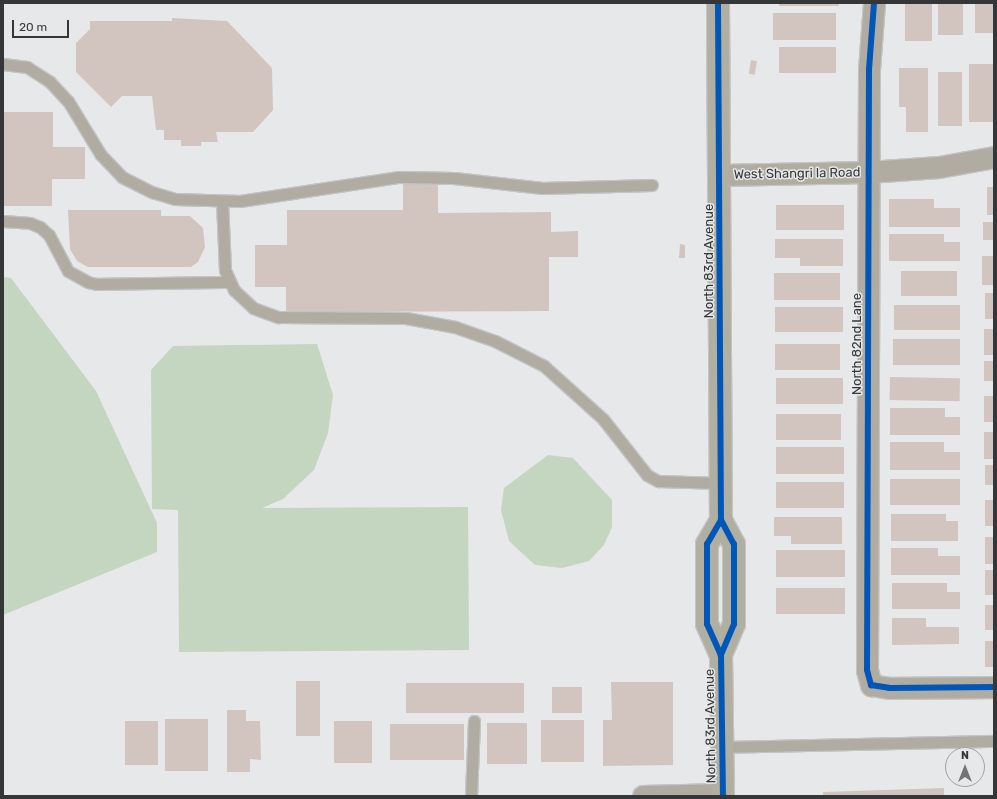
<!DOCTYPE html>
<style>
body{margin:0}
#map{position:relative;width:997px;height:799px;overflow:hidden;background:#e7e8e9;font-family:Rubik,sans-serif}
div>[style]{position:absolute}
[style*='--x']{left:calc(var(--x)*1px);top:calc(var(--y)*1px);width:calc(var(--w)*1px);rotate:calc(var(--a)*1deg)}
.green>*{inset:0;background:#c4d6bf}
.building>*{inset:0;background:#d2c5bf;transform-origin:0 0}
.roads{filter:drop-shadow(1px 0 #c3c4c5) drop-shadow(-1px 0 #c3c4c5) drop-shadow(0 1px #c3c4c5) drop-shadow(0 -1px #c3c4c5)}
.lane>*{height:11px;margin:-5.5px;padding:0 5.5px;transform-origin:5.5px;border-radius:5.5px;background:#b1aca1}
.street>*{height:21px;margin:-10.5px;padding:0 10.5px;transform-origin:10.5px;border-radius:10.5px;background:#b1aca1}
.primary>*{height:22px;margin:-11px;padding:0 11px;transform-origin:11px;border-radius:11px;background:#b1aea2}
.cycleway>*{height:6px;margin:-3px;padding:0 3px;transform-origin:3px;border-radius:3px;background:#0057b8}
span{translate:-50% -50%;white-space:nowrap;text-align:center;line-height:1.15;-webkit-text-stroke:3px #e6e8ea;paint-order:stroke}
.street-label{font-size:13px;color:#353637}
.frame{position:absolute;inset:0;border:4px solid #353637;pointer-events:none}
.north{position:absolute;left:945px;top:747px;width:40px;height:40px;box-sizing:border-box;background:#e6e8ea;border:1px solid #9fa1a2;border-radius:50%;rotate:0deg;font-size:11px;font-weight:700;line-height:16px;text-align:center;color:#353637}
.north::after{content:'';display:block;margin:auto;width:14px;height:18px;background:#737475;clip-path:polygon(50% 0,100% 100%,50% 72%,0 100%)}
.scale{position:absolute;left:12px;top:20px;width:57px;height:18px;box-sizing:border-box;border:2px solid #353637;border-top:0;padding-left:5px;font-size:12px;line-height:14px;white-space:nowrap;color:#353637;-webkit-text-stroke:3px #e6e8ea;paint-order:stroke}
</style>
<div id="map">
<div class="green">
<i style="clip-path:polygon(3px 277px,11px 278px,96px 391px,157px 523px,157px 552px,3px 615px)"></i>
<i style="clip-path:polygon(317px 344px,333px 395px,328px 433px,314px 470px,283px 499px,262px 508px,468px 507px,469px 650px,179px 652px,178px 510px,152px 509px,151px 370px,173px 346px)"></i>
<i style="clip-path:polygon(548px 455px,573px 458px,612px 500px,612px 527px,604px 545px,589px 561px,562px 568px,535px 565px,509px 541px,501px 510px,504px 488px)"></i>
</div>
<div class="building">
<i style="left:779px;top:3px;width:60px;height:3px"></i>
<i style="left:905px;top:3px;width:27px;height:38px"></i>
<i style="left:938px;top:3px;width:25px;height:32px"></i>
<i style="left:975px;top:3px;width:19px;height:30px"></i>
<i style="left:773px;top:13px;width:63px;height:27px"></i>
<i style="clip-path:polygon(172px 18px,227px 21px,272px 68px,273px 110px,253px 132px,216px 132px,218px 142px,201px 142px,201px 146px,181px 146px,181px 140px,164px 140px,164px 130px,156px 130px,152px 96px,122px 96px,111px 107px,76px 72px,76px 43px,90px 29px,90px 21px,172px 21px)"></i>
<i style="left:779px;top:47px;width:57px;height:26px"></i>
<i style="left:751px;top:60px;width:6px;height:14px;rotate:9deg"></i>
<i style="left:969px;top:64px;width:25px;height:58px"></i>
<i style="clip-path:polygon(899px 68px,928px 68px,928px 132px,906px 132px,906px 107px,899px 107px)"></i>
<i style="left:938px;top:72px;width:24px;height:54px"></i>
<i style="clip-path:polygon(3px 112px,53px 112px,53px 147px,85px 147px,85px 179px,52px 179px,52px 206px,3px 206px)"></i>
<i style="clip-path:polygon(403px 182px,438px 182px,438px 213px,551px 212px,551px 232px,578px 231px,578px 257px,549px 257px,549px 311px,286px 312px,286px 287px,255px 287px,255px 245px,287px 245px,287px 210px,403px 210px)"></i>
<i style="left:987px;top:187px;width:7px;height:28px"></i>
<i style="clip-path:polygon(889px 199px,934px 199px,934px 208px,960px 208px,960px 227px,889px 227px)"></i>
<i style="left:776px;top:205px;width:68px;height:25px"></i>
<i style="clip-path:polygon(68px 210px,161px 210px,161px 216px,190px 216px,203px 228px,205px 247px,198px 262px,191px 267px,88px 267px,77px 261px,70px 249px)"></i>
<i style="left:983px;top:222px;width:11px;height:18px"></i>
<i style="clip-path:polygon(889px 234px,944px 234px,944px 242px,960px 242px,960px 261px,889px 261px)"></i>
<i style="clip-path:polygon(775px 239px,843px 239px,843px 266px,800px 266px,800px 258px,775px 258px)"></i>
<i style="clip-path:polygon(680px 244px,685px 245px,685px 258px,679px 258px)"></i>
<i style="left:982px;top:256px;width:12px;height:29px"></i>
<i style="left:901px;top:271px;width:56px;height:25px"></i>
<i style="left:774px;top:273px;width:66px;height:27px"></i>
<i style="left:985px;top:293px;width:9px;height:26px"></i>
<i style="left:894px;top:305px;width:66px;height:25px"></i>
<i style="left:843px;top:307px;width:25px;height:68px;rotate:90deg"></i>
<i style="left:984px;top:329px;width:10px;height:26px"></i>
<i style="left:893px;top:339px;width:67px;height:26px"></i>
<i style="left:775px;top:344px;width:65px;height:26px"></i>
<i style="left:984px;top:361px;width:10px;height:20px"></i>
<i style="left:890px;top:377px;width:70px;height:23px;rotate:1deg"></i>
<i style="left:776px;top:378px;width:67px;height:26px"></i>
<i style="left:984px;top:396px;width:10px;height:26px"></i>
<i style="clip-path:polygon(890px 408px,945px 408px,945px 417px,960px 417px,960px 435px,890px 435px)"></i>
<i style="left:776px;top:414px;width:65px;height:26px"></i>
<i style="left:984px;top:432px;width:10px;height:27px"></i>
<i style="clip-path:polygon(890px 442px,944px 442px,944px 452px,960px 452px,960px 470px,890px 470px)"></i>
<i style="left:776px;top:447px;width:68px;height:27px"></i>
<i style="left:985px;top:465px;width:9px;height:20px"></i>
<i style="left:890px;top:479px;width:70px;height:26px"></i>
<i style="left:776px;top:482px;width:68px;height:26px"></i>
<i style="left:985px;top:500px;width:9px;height:26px"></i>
<i style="clip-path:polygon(891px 514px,946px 514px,946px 521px,958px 521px,958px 541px,891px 541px)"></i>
<i style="clip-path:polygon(774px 517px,842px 517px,842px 544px,791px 544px,791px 536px,774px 536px)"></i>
<i style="left:985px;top:537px;width:9px;height:27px"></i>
<i style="clip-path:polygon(891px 548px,938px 548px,938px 556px,960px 556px,960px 575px,891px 575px)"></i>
<i style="left:776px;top:550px;width:69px;height:27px"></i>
<i style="left:985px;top:570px;width:9px;height:25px"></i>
<i style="clip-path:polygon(892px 583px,947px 583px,947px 592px,960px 592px,960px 609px,892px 609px)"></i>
<i style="left:776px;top:588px;width:69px;height:26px"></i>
<i style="left:985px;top:605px;width:9px;height:25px"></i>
<i style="clip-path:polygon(892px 618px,926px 618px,926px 627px,959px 627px,959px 644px,892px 645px)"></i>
<i style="left:985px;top:641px;width:9px;height:26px"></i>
<i style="left:296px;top:681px;width:24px;height:55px"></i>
<i style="clip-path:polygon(611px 682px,673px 682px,673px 765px,603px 766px,603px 720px,612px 720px)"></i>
<i style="left:524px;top:683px;width:30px;height:118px;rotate:90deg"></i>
<i style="left:552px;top:687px;width:30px;height:26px"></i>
<i style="clip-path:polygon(227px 710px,246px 710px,246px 721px,260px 721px,261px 760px,250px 759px,250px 772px,227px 772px)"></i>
<i style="left:165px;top:719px;width:43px;height:52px"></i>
<i style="left:541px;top:720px;width:43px;height:42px"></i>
<i style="left:125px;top:721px;width:33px;height:44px"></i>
<i style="left:334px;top:721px;width:38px;height:42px"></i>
<i style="left:487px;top:723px;width:40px;height:41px"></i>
<i style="left:390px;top:724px;width:74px;height:36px"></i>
<i style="clip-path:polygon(944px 788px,944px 796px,823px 796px,823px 792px)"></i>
</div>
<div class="roads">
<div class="lane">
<i style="--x:3;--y:64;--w:24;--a:7"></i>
<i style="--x:27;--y:67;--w:27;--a:33"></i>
<i style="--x:50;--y:82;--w:26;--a:47"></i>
<i style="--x:68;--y:101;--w:63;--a:58.6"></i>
<i style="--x:101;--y:155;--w:30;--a:46"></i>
<i style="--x:122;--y:177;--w:34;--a:27"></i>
<i style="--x:152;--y:192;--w:24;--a:17"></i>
<i style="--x:175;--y:199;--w:65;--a:1.8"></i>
<i style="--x:240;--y:201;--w:161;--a:-8.6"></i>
<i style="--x:399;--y:177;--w:55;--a:1"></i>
<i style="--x:454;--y:178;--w:89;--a:6.5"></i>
<i style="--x:542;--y:188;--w:110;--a:-1.6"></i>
<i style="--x:222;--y:201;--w:69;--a:87.5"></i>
<i style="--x:225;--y:270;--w:22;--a:66"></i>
<i style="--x:234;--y:290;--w:26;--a:43"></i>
<i style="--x:253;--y:308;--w:27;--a:20"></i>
<i style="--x:278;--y:317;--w:128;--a:0.4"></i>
<i style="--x:406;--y:318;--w:50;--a:10.4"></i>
<i style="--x:455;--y:327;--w:42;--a:19.3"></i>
<i style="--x:495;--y:341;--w:55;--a:27"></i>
<i style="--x:544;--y:366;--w:79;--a:41.9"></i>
<i style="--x:603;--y:419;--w:71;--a:51.8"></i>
<i style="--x:647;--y:475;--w:13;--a:29"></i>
<i style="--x:658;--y:481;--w:63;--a:1.8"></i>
<i style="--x:3;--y:221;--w:27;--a:4"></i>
<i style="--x:30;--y:223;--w:11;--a:22"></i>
<i style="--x:40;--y:227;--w:12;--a:42"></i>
<i style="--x:49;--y:235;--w:41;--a:62.2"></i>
<i style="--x:68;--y:271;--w:23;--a:29"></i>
<i style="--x:88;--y:282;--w:9;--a:13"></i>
<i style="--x:97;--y:284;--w:133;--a:-0.9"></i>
<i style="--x:722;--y:747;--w:272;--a:-1.3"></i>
<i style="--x:471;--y:796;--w:75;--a:-87.7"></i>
</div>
<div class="street">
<i style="--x:874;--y:3;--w:67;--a:94.3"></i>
<i style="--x:869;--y:70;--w:600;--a:90.19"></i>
<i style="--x:867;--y:670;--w:16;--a:75"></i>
<i style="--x:871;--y:685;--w:18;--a:9"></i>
<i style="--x:889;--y:688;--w:105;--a:-0.5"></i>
<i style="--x:719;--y:175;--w:149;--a:-1.2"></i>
<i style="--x:868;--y:172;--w:71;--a:-4"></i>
<i style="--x:939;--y:167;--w:56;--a:-10.3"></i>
<i style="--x:643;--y:796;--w:80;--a:-1.4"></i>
</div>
<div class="primary">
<i style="--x:718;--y:3;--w:517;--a:89.67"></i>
<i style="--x:721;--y:520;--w:27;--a:62"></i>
<i style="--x:734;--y:544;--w:80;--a:90"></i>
<i style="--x:734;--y:624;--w:34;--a:113"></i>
<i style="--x:721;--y:520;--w:28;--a:120"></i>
<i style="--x:707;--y:544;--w:80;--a:90"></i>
<i style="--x:707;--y:624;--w:34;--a:66"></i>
<i style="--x:721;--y:655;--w:141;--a:89.2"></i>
</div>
</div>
<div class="cycleway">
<i style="--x:718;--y:3;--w:517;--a:89.67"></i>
<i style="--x:721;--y:520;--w:27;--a:62"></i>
<i style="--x:734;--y:544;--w:80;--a:90"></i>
<i style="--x:734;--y:624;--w:34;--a:113"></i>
<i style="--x:874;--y:3;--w:67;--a:94.3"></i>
<i style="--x:869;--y:70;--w:600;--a:90.19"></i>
<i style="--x:867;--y:670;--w:16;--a:75"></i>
<i style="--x:871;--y:685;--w:18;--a:9"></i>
<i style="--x:889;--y:688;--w:105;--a:-0.5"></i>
<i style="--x:721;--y:520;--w:28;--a:120"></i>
<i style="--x:707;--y:544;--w:80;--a:90"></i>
<i style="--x:707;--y:624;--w:34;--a:66"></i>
<i style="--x:721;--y:655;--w:141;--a:89.2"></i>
</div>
<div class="street-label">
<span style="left:797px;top:174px;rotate:-1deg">West Shangri la Road</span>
<span style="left:709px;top:261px;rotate:-90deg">North 83rd Avenue</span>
<span style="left:857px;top:344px;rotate:-90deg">North 82nd Lane</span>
<span style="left:711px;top:726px;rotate:-91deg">North 83rd Avenue</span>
</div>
<div class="frame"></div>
<div class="north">N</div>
<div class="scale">20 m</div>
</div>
